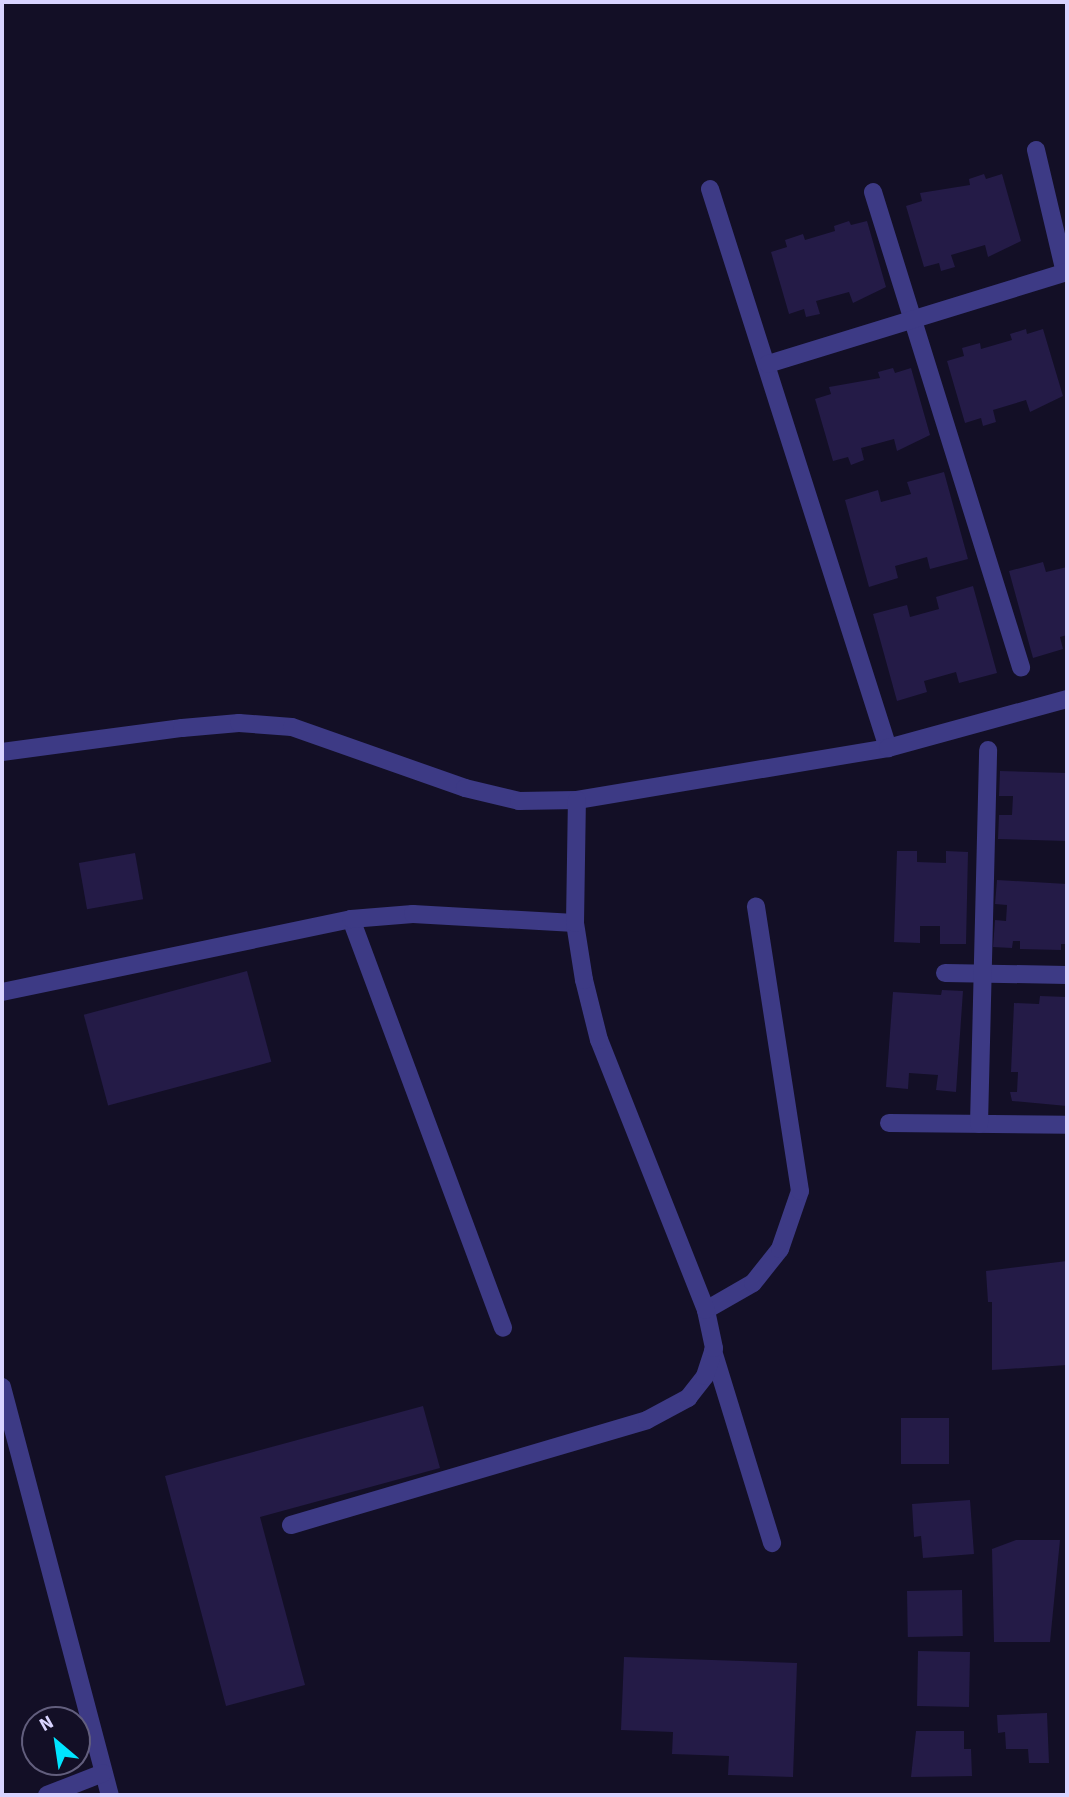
<!DOCTYPE html>
<style>
body{margin:0}
#map{position:relative;width:1069px;height:1797px;overflow:hidden;background:#130f26;font-family:"Source Sans 3",sans-serif}
div>[style]{position:absolute}
[style*='--x']{left:calc(var(--x)*1px);top:calc(var(--y)*1px);width:calc(var(--w)*1px);rotate:calc(var(--a)*1deg)}
.building>*{inset:0;background:#241b47;transform-origin:0 0}
.minor>*{height:18px;margin:-9px;padding:0 9px;transform-origin:9px;border-radius:9px;background:#3d3a85}
span{translate:-50% -50%;white-space:nowrap;text-align:center;line-height:1.15;-webkit-text-stroke:7px #130f26;paint-order:stroke}
.frame{position:absolute;inset:0;border:4px solid #d9d4ff;pointer-events:none}
.north{position:absolute;left:21px;top:1706px;width:70px;height:70px;box-sizing:border-box;background:#130f26;border:2px solid #625e7d;border-radius:50%;rotate:331deg;font-size:19px;font-weight:700;line-height:28px;text-align:center;color:#d9d4ff}
.north::after{content:'';display:block;margin:auto;width:24px;height:32px;background:#00e5ff;clip-path:polygon(50% 0,100% 100%,50% 72%,0 100%)}
</style>
<div id="map">
<div class="building">
<i style="clip-path:polygon(984px 174px,986px 179px,1002px 174px,1021px 241px,988px 257px,985px 245px,951px 255px,955px 267px,941px 271px,939px 263px,924px 267px,906px 206px,922px 201px,920px 193px,970px 185px,969px 179px)"></i>
<i style="clip-path:polygon(849px 221px,851px 225px,867px 221px,886px 287px,853px 303px,849px 292px,816px 301px,820px 314px,806px 317px,804px 309px,789px 314px,771px 252px,787px 247px,785px 240px,803px 234px,805px 240px,835px 231px,834px 226px)"></i>
<i style="clip-path:polygon(1026px 329px,1027px 334px,1043px 329px,1063px 396px,1030px 412px,1026px 400px,993px 410px,996px 422px,983px 426px,981px 418px,965px 423px,947px 361px,964px 356px,962px 348px,980px 343px,981px 349px,1012px 340px,1010px 334px)"></i>
<i style="clip-path:polygon(893px 368px,895px 373px,911px 368px,930px 435px,897px 451px,894px 439px,861px 448px,864px 460px,851px 465px,848px 457px,833px 461px,815px 399px,831px 394px,829px 387px,880px 378px,878px 372px)"></i>
<i style="clip-path:polygon(944px 472px,968px 559px,930px 569px,927px 557px,895px 566px,898px 578px,869px 587px,845px 500px,878px 490px,881px 502px,911px 494px,907px 482px)"></i>
<i style="clip-path:polygon(1043px 562px,1046px 572px,1067px 567px,1067px 635px,1060px 637px,1063px 649px,1033px 658px,1009px 571px)"></i>
<i style="clip-path:polygon(973px 586px,997px 673px,959px 683px,956px 672px,924px 681px,927px 692px,897px 701px,873px 614px,907px 605px,910px 617px,939px 609px,936px 597px)"></i>
<i style="clip-path:polygon(1000px 771px,1067px 773px,1067px 841px,998px 839px,999px 815px,1012px 815px,1013px 796px,999px 796px)"></i>
<i style="clip-path:polygon(897px 851px,917px 851px,917px 862px,946px 863px,946px 851px,968px 852px,966px 944px,940px 944px,940px 926px,920px 926px,920px 943px,894px 942px)"></i>
<i style="left:135px;top:853px;width:47px;height:57px;rotate:80deg"></i>
<i style="clip-path:polygon(997px 880px,1067px 884px,1067px 944px,1061px 944px,1061px 950px,1020px 949px,1020px 941px,1013px 941px,1012px 948px,993px 947px,995px 920px,1006px 921px,1007px 905px,995px 904px)"></i>
<i style="left:247px;top:971px;width:94px;height:169px;rotate:75deg"></i>
<i style="clip-path:polygon(942px 990px,963px 991px,956px 1092px,936px 1090px,938px 1075px,909px 1073px,908px 1089px,886px 1087px,893px 992px,941px 995px)"></i>
<i style="clip-path:polygon(1040px 996px,1067px 997px,1067px 1106px,1012px 1101px,1010px 1092px,1017px 1092px,1018px 1072px,1011px 1072px,1014px 1003px,1039px 1004px)"></i>
<i style="clip-path:polygon(1067px 1261px,1067px 1365px,992px 1370px,992px 1302px,988px 1302px,986px 1271px)"></i>
<i style="clip-path:polygon(423px 1406px,440px 1468px,260px 1517px,305px 1685px,226px 1706px,165px 1476px)"></i>
<i style="left:901px;top:1418px;width:48px;height:46px"></i>
<i style="clip-path:polygon(970px 1500px,974px 1554px,923px 1558px,921px 1536px,914px 1537px,912px 1504px)"></i>
<i style="clip-path:polygon(1016px 1540px,1060px 1540px,1050px 1642px,994px 1642px,992px 1549px)"></i>
<i style="left:962px;top:1590px;width:46px;height:55px;rotate:89deg"></i>
<i style="left:918px;top:1651px;width:52px;height:55px;rotate:1deg"></i>
<i style="clip-path:polygon(624px 1657px,797px 1663px,793px 1777px,728px 1775px,729px 1756px,672px 1754px,673px 1732px,621px 1730px)"></i>
<i style="clip-path:polygon(1047px 1713px,1049px 1763px,1029px 1763px,1028px 1749px,1006px 1749px,1005px 1732px,998px 1733px,997px 1715px)"></i>
<i style="clip-path:polygon(916px 1731px,964px 1731px,964px 1749px,971px 1749px,972px 1776px,911px 1777px)"></i>
</div>
<div class="minor">
<i style="--x:1036;--y:150;--w:126;--a:76.7"></i>
<i style="--x:710;--y:189;--w:587;--a:72.34"></i>
<i style="--x:873;--y:192;--w:498;--a:72.7"></i>
<i style="--x:768;--y:364;--w:313;--a:-17.1"></i>
<i style="--x:2;--y:752;--w:182;--a:-7.6"></i>
<i style="--x:182;--y:728;--w:57;--a:-5"></i>
<i style="--x:239;--y:723;--w:53;--a:4.3"></i>
<i style="--x:292;--y:727;--w:183;--a:19.4"></i>
<i style="--x:465;--y:788;--w:56;--a:13.5"></i>
<i style="--x:519;--y:801;--w:58;--a:-1"></i>
<i style="--x:577;--y:800;--w:315;--a:-9.5"></i>
<i style="--x:888;--y:748;--w:186;--a:-15.3"></i>
<i style="--x:351;--y:919;--w:436;--a:69.6"></i>
<i style="--x:945;--y:973;--w:122;--a:0.9"></i>
<i style="--x:2;--y:992;--w:357;--a:-11.8"></i>
<i style="--x:351;--y:919;--w:62;--a:-4.6"></i>
<i style="--x:413;--y:914;--w:162;--a:3.2"></i>
<i style="--x:889;--y:1123;--w:178;--a:0.6"></i>
<i style="--x:979;--y:1124;--w:374;--a:-88.6"></i>
<i style="--x:706;--y:1310;--w:54;--a:-29.9"></i>
<i style="--x:753;--y:1283;--w:43;--a:-51.5"></i>
<i style="--x:780;--y:1249;--w:61;--a:-71"></i>
<i style="--x:800;--y:1191;--w:288;--a:-98.8"></i>
<i style="--x:713;--y:1351;--w:201;--a:72.9"></i>
<i style="--x:2;--y:1387;--w:422;--a:75.2"></i>
<i style="--x:291;--y:1525;--w:371;--a:-16.4"></i>
<i style="--x:647;--y:1420;--w:47;--a:-28.2"></i>
<i style="--x:688;--y:1398;--w:28;--a:-52"></i>
<i style="--x:705;--y:1376;--w:29;--a:-72"></i>
<i style="--x:714;--y:1348;--w:39;--a:-102"></i>
<i style="--x:706;--y:1310;--w:290;--a:-111.6"></i>
<i style="--x:599;--y:1040;--w:62;--a:-104"></i>
<i style="--x:584;--y:980;--w:58;--a:-99"></i>
<i style="--x:575;--y:923;--w:123;--a:-89.1"></i>
<i style="--x:47;--y:1795;--w:60;--a:-21.4"></i>
</div>
<div class="frame"></div>
<div class="north">N</div>
</div>
